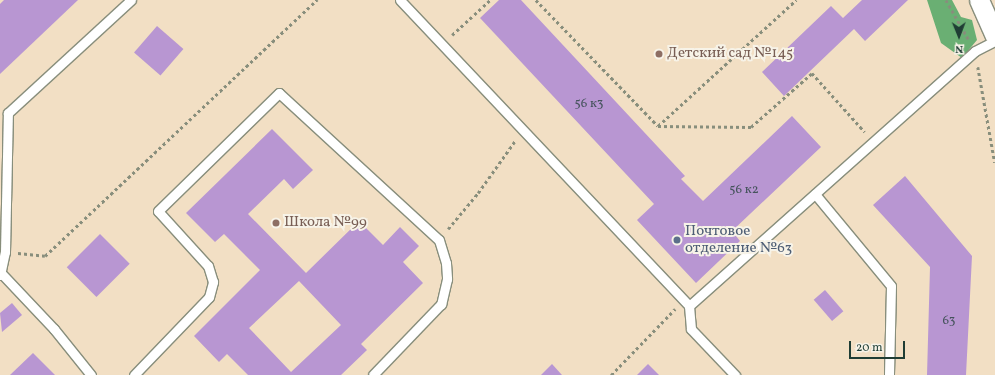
<!DOCTYPE html>
<meta charset="utf-8">
<style>
body{margin:0}
#map{position:relative;width:995px;height:375px;overflow:hidden;background:#f2dfc4;font-family:Vollkorn,serif}
div>[style]{position:absolute}
[style*='--x']{left:calc(var(--x)*1px);top:calc(var(--y)*1px);width:calc(var(--w)*1px);rotate:calc(var(--a)*1deg)}
.forest>*{inset:0;background:#6aaf73}
.building>*{inset:0;background:#b896d2;transform-origin:0 0}
.path>*{height:2.5px;margin-top:-1.25px;transform-origin:0;background:repeating-linear-gradient(90deg,#888e7c 0 3px,transparent 0 6px)}
.roads{filter:drop-shadow(1px 0 #888e7c) drop-shadow(-1px 0 #888e7c) drop-shadow(0 1px #888e7c) drop-shadow(0 -1px #888e7c)}
.service>*{height:9px;margin:-4.5px;padding:0 4.5px;transform-origin:4.5px;border-radius:4.5px;background:#fff}
.minor>*{height:19px;margin:-9.5px;padding:0 9.5px;transform-origin:9.5px;border-radius:9.5px;background:#fff}
.dots>*{width:11px;height:11px;translate:-50% -50%;box-sizing:border-box;border:2px solid #f7f3e8;border-radius:50%}
span{translate:-50% -50%;white-space:nowrap;text-align:center;line-height:1.15;-webkit-text-stroke:4px #f7f3e8;paint-order:stroke}
.number-label{font-size:13px;color:#45535c}
.number-label span{-webkit-text-stroke-width:0}
.education-label{font-size:15px;color:#785e54}
.left{translate:0 -50%;text-align:left}
.service-label{font-size:15px;color:#4e5e75}
.north{position:absolute;left:939px;top:16px;width:40px;height:40px;-webkit-text-stroke:3px #f7f3e8;paint-order:stroke;rotate:179deg;font-size:11px;font-weight:700;line-height:16px;text-align:center;color:#1f3d34}
.north::after{content:'';display:block;margin:auto;width:14px;height:18px;background:#1f3d34;clip-path:polygon(50% 0,100% 100%,50% 72%,0 100%)}
.scale{position:absolute;left:849px;top:341px;width:56px;height:18px;box-sizing:border-box;border:2px solid #1f3d34;border-top:0;padding-left:5px;font-size:12px;line-height:14px;white-space:nowrap;color:#1f3d34;-webkit-text-stroke:3px #f7f3e8;paint-order:stroke}
</style>
<div id="map">
<div class="forest">
<i style="clip-path:polygon(927px 0,952px 0,961px 17px,972px 20px,977px 40px,962px 58px,941px 43px)"></i>
</div>
<div class="building">
<i style="clip-path:polygon(4px 0,78px 0,0 74px,0 4px)"></i>
<i style="clip-path:polygon(499px 0,521px 0,685px 176px,681px 179px,703px 201px,792px 116px,821px 147px,732px 231px,740px 241px,696px 283px,637px 220px,654px 204px,480px 18px)"></i>
<i style="clip-path:polygon(862px 0,908px 0,865px 41px,854px 29px,784px 96px,762px 72px,831px 6px,843px 18px)"></i>
<i style="left:157px;top:26px;width:35px;height:35px;rotate:41deg"></i>
<i style="clip-path:polygon(evenodd,272px 129px,313px 170px,293px 189px,284px 179px,248px 214px,306px 273px,359px 221px,383px 245px,400px 227px,419px 246px,403px 262px,423px 283px,361px 344px,367px 350px,341px 375px,248px 375px,227px 354px,219px 362px,194px 336px,260px 270px,224px 234px,215px 242px,186px 213px,272px 129px,299px 281px,341px 325px,291px 372px,249px 328px,299px 281px)"></i>
<i style="clip-path:polygon(905px 176px,972px 256px,966px 375px,927px 375px,930px 267px,873px 205px)"></i>
<i style="left:100px;top:234px;width:42px;height:47px;rotate:45deg"></i>
<i style="left:825px;top:290px;width:28px;height:15px;rotate:49deg"></i>
<i style="clip-path:polygon(12px 303px,22px 315px,2px 332px,0 313px)"></i>
<i style="clip-path:polygon(33px 353px,55px 375px,10px 375px)"></i>
<i style="clip-path:polygon(552px 364px,562px 375px,541px 375px)"></i>
<i style="clip-path:polygon(648px 364px,659px 375px,637px 375px)"></i>
</div>
<div class="path">
<i style="--x:536;--y:0;--w:175;--a:45.9"></i>
<i style="--x:658;--y:126;--w:187;--a:-42.4"></i>
<i style="--x:946;--y:0;--w:46;--a:60.1"></i>
<i style="--x:452;--y:35;--w:52;--a:-42.6"></i>
<i style="--x:978;--y:67;--w:97;--a:80"></i>
<i style="--x:658;--y:126;--w:93;--a:0.6"></i>
<i style="--x:751;--y:127;--w:81;--a:-41.5"></i>
<i style="--x:812;--y:73;--w:79;--a:48.1"></i>
<i style="--x:448;--y:229;--w:47;--a:-50.2"></i>
<i style="--x:478;--y:193;--w:64;--a:-54.6"></i>
<i style="--x:18;--y:253;--w:27;--a:6"></i>
<i style="--x:45;--y:256;--w:374;--a:-43.3"></i>
<i style="--x:611;--y:375;--w:92;--a:-45.9"></i>
</div>
<div class="roads">
<div class="service">
<i style="--x:400;--y:0;--w:421;--a:46.6"></i>
<i style="--x:689;--y:306;--w:23;--a:85"></i>
<i style="--x:691;--y:329;--w:64;--a:46.3"></i>
<i style="--x:815;--y:194;--w:119;--a:50.4"></i>
<i style="--x:891;--y:286;--w:89;--a:91.3"></i>
<i style="--x:2;--y:274;--w:76;--a:46.6"></i>
<i style="--x:54;--y:329;--w:59;--a:51.2"></i>
<i style="--x:0;--y:275;--w:24;--a:-78"></i>
<i style="--x:5;--y:252;--w:139;--a:-88.8"></i>
<i style="--x:8;--y:113;--w:167;--a:-42.6"></i>
<i style="--x:689;--y:306;--w:383;--a:-41.7"></i>
<i style="--x:975;--y:51;--w:22;--a:-27"></i>
<i style="--x:134;--y:375;--w:108;--a:-46.1"></i>
<i style="--x:209;--y:297;--w:16;--a:-75"></i>
<i style="--x:213;--y:282;--w:17;--a:-107"></i>
<i style="--x:208;--y:266;--w:74;--a:-132.3"></i>
<i style="--x:158;--y:211;--w:169;--a:-44.3"></i>
<i style="--x:279;--y:93;--w:217;--a:42.6"></i>
<i style="--x:439;--y:240;--w:24;--a:73"></i>
<i style="--x:446;--y:263;--w:16;--a:86"></i>
<i style="--x:447;--y:279;--w:26;--a:103"></i>
<i style="--x:441;--y:304;--w:98;--a:133.8"></i>
</div>
<div class="minor">
<i style="--x:979;--y:0;--w:39;--a:66"></i>
</div>
</div>
<div class="dots">
<i style="left:659px;top:54px;background:#8d6e63"></i>
<i style="left:276px;top:223px;background:#8d6e63"></i>
<i style="left:677px;top:240px;background:#5c6f8a"></i>
</div>
<div class="number-label">
<span style="left:589px;top:104px">56 к3</span>
<span style="left:744px;top:190px">56 к2</span>
<span style="left:949px;top:321px">63</span>
</div>
<div class="education-label">
<span class="left" style="left:667px;top:54px">Детский сад №145</span>
<span class="left" style="left:284px;top:223px">Школа №99</span>
</div>
<div class="service-label">
<span class="left" style="left:685px;top:240px">Почтовое<br>отделение №63</span>
</div>
<div class="north">N</div>
<div class="scale">20 m</div>
</div>
